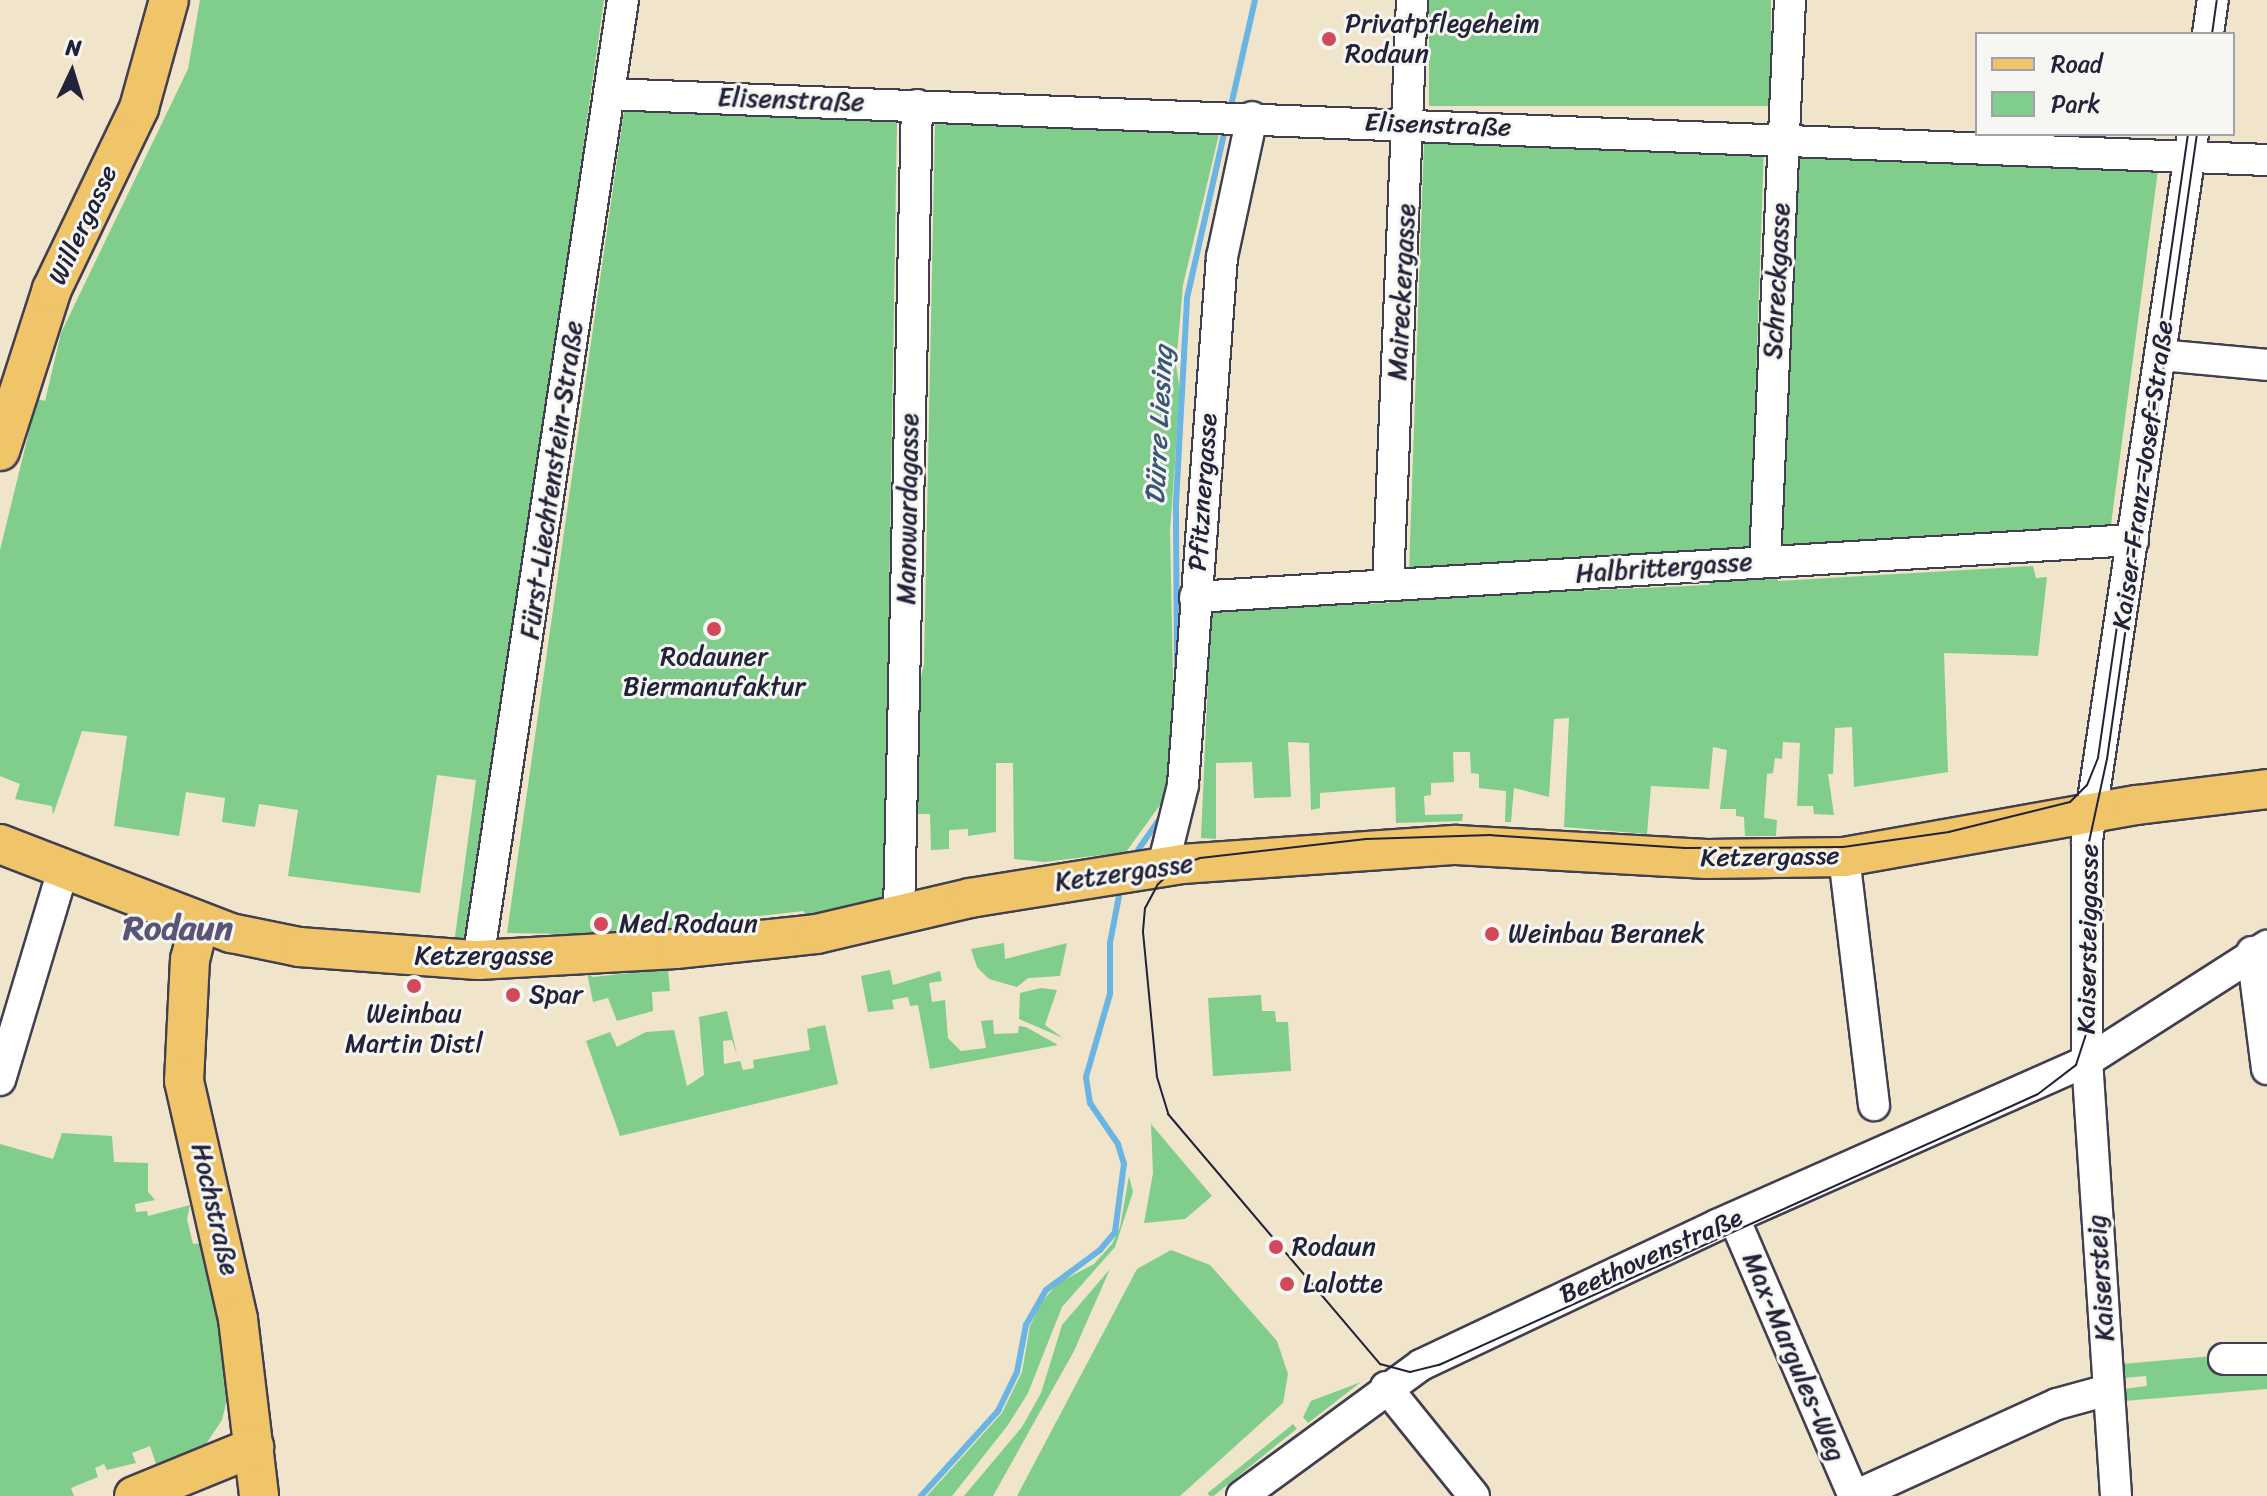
<!DOCTYPE html>
<meta charset="utf-8">
<style>
body{margin:0}
#map{position:relative;width:2267px;height:1496px;overflow:hidden;background:#f0e4ca;font-family:Sriracha,sans-serif}
div>[style]{position:absolute}
[style*='--x']{left:calc(var(--x)*1px);top:calc(var(--y)*1px);width:calc(var(--w)*1px);rotate:calc(var(--a)*1deg)}
.green>*{inset:0;background:#81cd8b;transform-origin:0 0}
.stream>*{height:6px;margin:-3px;padding:0 3px;transform-origin:3px;border-radius:3px;background:#6ab5e3}
.roads{filter:drop-shadow(2px 0 #413f50) drop-shadow(-2px 0 #413f50) drop-shadow(0 2px #413f50) drop-shadow(0 -2px #413f50)}
.minor>*{height:30px;margin:-15px;padding:0 15px;transform-origin:15px;border-radius:15px;background:#fff}
.major>*{height:38px;margin:-19px;padding:0 19px;transform-origin:19px;border-radius:19px;background:#f0c469}
.tram>*{height:2px;margin:-1px;padding:0 1px;transform-origin:1px;border-radius:1px;background:#22223b}
.dots>*{width:22px;height:22px;translate:-50% -50%;box-sizing:border-box;border:4px solid #f6f6f2;border-radius:50%}
span{translate:-50% -50%;white-space:nowrap;text-align:center;line-height:1.15;-webkit-text-stroke:6px #f6f6f2;paint-order:stroke}
.poi-label{font-size:26px;color:#22223b}
.left{translate:0 -50%;text-align:left}
.street-label{font-size:26px;color:#22223b}
.water-label{font-size:28px;color:#3b5576;font-style:italic}
.district-label{font-size:34px;color:#5a5577;font-weight:700}
.legend{position:absolute;left:1975px;top:32px;width:260px;height:104px;box-sizing:border-box;background:#f6f6f2;border:2px solid #a1a1a9;margin:0;padding:10px 14px;list-style:none;font-size:24px;color:#22223b}
.legend li{display:flex;align-items:center;gap:16px;height:40px}
.legend b{width:40px;border:2px solid #a1a1a9}
.north{position:absolute;left:32px;top:32px;width:80px;height:80px;-webkit-text-stroke:6px #f6f6f2;paint-order:stroke;rotate:4deg;font-size:22px;font-weight:700;line-height:32px;text-align:center;color:#22223b}
.north::after{content:'';display:block;margin:auto;width:28px;height:36px;background:#22223b;clip-path:polygon(50% 0,100% 100%,50% 72%,0 100%)}
</style>
<div id="map">
<div class="green">
<i style="clip-path:polygon(200px 0,604px 0,471px 939px,454px 944px,476px 780px,437px 775px,420px 893px,288px 876px,298px 810px,259px 804px,255px 827px,222px 822px,225px 798px,186px 792px,179px 836px,114px 826px,127px 736px,82px 731px,53px 815px,52px 806px,15px 799px,20px 784px,0 776px,0 550px,37px 399px,45px 401px,61px 333px,188px 69px)"></i>
<i style="left:1429px;top:0;width:342px;height:106px"></i>
<i style="clip-path:polygon(624px 111px,897px 122px,884px 903px,806px 919px,804px 911px,725px 920px,724px 929px,642px 936px,642px 931px,569px 938px,568px 934px,507px 933px)"></i>
<i style="clip-path:polygon(935px 124px,1219px 134px,1183px 285px,1176px 365px,1180px 391px,1170px 531px,1174px 724px,1165px 798px,1126px 852px,1044px 862px,1014px 859px,1013px 763px,996px 763px,996px 832px,968px 836px,968px 829px,949px 830px,949px 849px,931px 850px,930px 814px,909px 814px,911px 722px,924px 664px)"></i>
<i style="left:1424px;top:142px;width:340px;height:426px;rotate:2deg"></i>
<i style="clip-path:polygon(1800px 158px,2158px 170px,2110px 532px,1788px 547px,1780px 541px)"></i>
<i style="clip-path:polygon(2033px 566px,2036px 578px,2047px 577px,2038px 656px,1944px 653px,1948px 772px,1854px 787px,1852px 727px,1835px 728px,1833px 774px,1828px 774px,1834px 815px,1814px 814px,1813px 806px,1797px 806px,1800px 743px,1783px 742px,1782px 759px,1775px 758px,1773px 773px,1767px 774px,1764px 818px,1777px 820px,1776px 836px,1745px 836px,1744px 817px,1736px 816px,1736px 809px,1720px 809px,1727px 750px,1713px 747px,1709px 789px,1651px 786px,1647px 834px,1564px 827px,1569px 718px,1554px 719px,1549px 797px,1514px 788px,1511px 822px,1505px 822px,1506px 791px,1479px 788px,1479px 774px,1471px 773px,1470px 752px,1453px 752px,1454px 782px,1431px 783px,1431px 795px,1424px 796px,1425px 815px,1463px 814px,1462px 821px,1396px 823px,1395px 787px,1320px 793px,1320px 808px,1311px 810px,1309px 743px,1288px 742px,1291px 797px,1254px 798px,1252px 762px,1216px 763px,1216px 839px,1201px 838px,1211px 613px,1216px 610px,1389px 603px,1390px 591px,1464px 596px,1709px 585px,1711px 571px,1776px 569px,1778px 581px)"></i>
<i style="clip-path:polygon(1004px 943px,1005px 959px,1067px 943px,1060px 976px,1028px 978px,1017px 987px,989px 979px,977px 967px,971px 949px)"></i>
<i style="clip-path:polygon(668px 969px,670px 991px,652px 992px,653px 1011px,617px 1021px,608px 998px,593px 1002px,587px 973px,593px 977px)"></i>
<i style="clip-path:polygon(890px 970px,893px 985px,940px 971px,942px 981px,929px 983px,932px 1002px,945px 1000px,948px 1038px,961px 1051px,986px 1048px,981px 1021px,993px 1020px,994px 1034px,1018px 1033px,1019px 1026px,1026px 1027px,1058px 1045px,930px 1069px,918px 1005px,910px 1006px,908px 997px,892px 1000px,894px 1009px,868px 1012px,861px 976px)"></i>
<i style="clip-path:polygon(1041px 988px,1057px 990px,1045px 1025px,1063px 1038px,1019px 1019px,1020px 993px)"></i>
<i style="clip-path:polygon(1261px 995px,1262px 1011px,1275px 1011px,1276px 1022px,1288px 1022px,1291px 1071px,1213px 1076px,1208px 998px)"></i>
<i style="clip-path:polygon(727px 1011px,737px 1055px,732px 1040px,723px 1041px,724px 1064px,740px 1061px,743px 1070px,754px 1068px,753px 1060px,810px 1050px,807px 1029px,825px 1025px,838px 1084px,620px 1136px,586px 1041px,610px 1032px,617px 1047px,646px 1032px,674px 1030px,687px 1086px,704px 1075px,699px 1017px)"></i>
<i style="clip-path:polygon(1151px 1124px,1212px 1196px,1185px 1219px,1144px 1223px,1153px 1173px)"></i>
<i style="clip-path:polygon(62px 1133px,112px 1136px,114px 1162px,148px 1163px,148px 1192px,155px 1200px,135px 1204px,136px 1212px,147px 1211px,148px 1216px,190px 1205px,187px 1219px,193px 1244px,202px 1243px,220px 1319px,229px 1391px,222px 1420px,206px 1444px,158px 1470px,150px 1446px,132px 1453px,136px 1463px,107px 1470px,104px 1464px,95px 1468px,98px 1477px,71px 1488px,74px 1496px,0 1496px,0 1144px,53px 1159px)"></i>
<i style="clip-path:polygon(1129px 1176px,1133px 1192px,1115px 1247px,1062px 1307px,1028px 1393px,1008px 1425px,952px 1496px,927px 1496px,1002px 1413px,1022px 1372px,1030px 1326px,1041px 1303px,1058px 1283px,1094px 1264px,1112px 1244px,1120px 1227px)"></i>
<i style="clip-path:polygon(1171px 1250px,1210px 1265px,1277px 1341px,1288px 1374px,1283px 1403px,1180px 1496px,1017px 1496px,1137px 1269px)"></i>
<i style="clip-path:polygon(1110px 1269px,1074px 1351px,993px 1496px,964px 1496px,1022px 1427px,1041px 1393px,1062px 1325px)"></i>
<i style="clip-path:polygon(2224px 1355px,2267px 1369px,2267px 1389px,2124px 1401px,2123px 1389px,2147px 1386px,2146px 1376px,2123px 1378px,2122px 1364px)"></i>
<i style="clip-path:polygon(1361px 1382px,1308px 1423px,1303px 1417px,1311px 1401px)"></i>
<i style="left:1293px;top:1424px;width:6px;height:110px;rotate:51deg"></i>
</div>
<div class="stream">
<i style="--x:1230;--y:110;--w:113;--a:-77.2"></i>
<i style="--x:1177;--y:665;--w:162;--a:-90.4"></i>
<i style="--x:1176;--y:503;--w:205;--a:-86.9"></i>
<i style="--x:1187;--y:298;--w:173;--a:-77.3"></i>
<i style="--x:1138;--y:850;--w:44;--a:-55.2"></i>
<i style="--x:921;--y:1496;--w:115;--a:-47.8"></i>
<i style="--x:998;--y:1411;--w:43;--a:-64"></i>
<i style="--x:1017;--y:1372;--w:48;--a:-79.2"></i>
<i style="--x:1026;--y:1325;--w:40;--a:-60.3"></i>
<i style="--x:1046;--y:1290;--w:67;--a:-36.5"></i>
<i style="--x:1100;--y:1250;--w:23;--a:-50"></i>
<i style="--x:1115;--y:1232;--w:69;--a:-82.5"></i>
<i style="--x:1124;--y:1164;--w:21;--a:-107"></i>
<i style="--x:1118;--y:1144;--w:50;--a:-124.3"></i>
<i style="--x:1090;--y:1103;--w:26;--a:-99"></i>
<i style="--x:1086;--y:1077;--w:86;--a:-73.9"></i>
<i style="--x:1110;--y:994;--w:51;--a:-90"></i>
<i style="--x:1110;--y:943;--w:48;--a:-79.2"></i>
</div>
<div class="roads">
<div class="minor">
<i style="--x:2208;--y:34;--w:34;--a:-82"></i>
<i style="--x:609;--y:94;--w:1659;--a:2.28"></i>
<i style="--x:2160;--y:355;--w:107;--a:5.3"></i>
<i style="--x:1765;--y:561;--w:562;--a:-87.45"></i>
<i style="--x:1388;--y:585;--w:585;--a:-87.65"></i>
<i style="--x:1195;--y:597;--w:940;--a:-3.48"></i>
<i style="--x:1844;--y:857;--w:250;--a:83.1"></i>
<i style="--x:1163;--y:866;--w:83;--a:-76.1"></i>
<i style="--x:1183;--y:785;--w:529;--a:-85.78"></i>
<i style="--x:1222;--y:257;--w:143;--a:-77.9"></i>
<i style="--x:899;--y:914;--w:809;--a:-88.73"></i>
<i style="--x:2252;--y:952;--w:118;--a:82.7"></i>
<i style="--x:478;--y:960;--w:971;--a:-81.41"></i>
<i style="--x:0;--y:1080;--w:219;--a:-73.3"></i>
<i style="--x:1734;--y:1218;--w:303;--a:66.7"></i>
<i style="--x:2224;--y:1359;--w:43;--a:0"></i>
<i style="--x:1386;--y:1387;--w:140;--a:51.1"></i>
<i style="--x:1242;--y:1496;--w:222;--a:-36.2"></i>
<i style="--x:1421;--y:1365;--w:327;--a:-25.3"></i>
<i style="--x:1717;--y:1225;--w:405;--a:-23.9"></i>
<i style="--x:2087;--y:1061;--w:214;--a:-32.6"></i>
<i style="--x:1855;--y:1496;--w:222;--a:-24.5"></i>
<i style="--x:2057;--y:1404;--w:53;--a:-15.4"></i>
<i style="--x:2116;--y:1496;--w:436;--a:-93.8"></i>
<i style="--x:2087;--y:1061;--w:221;--a:-90"></i>
<i style="--x:2087;--y:840;--w:714;--a:-81.46"></i>
</div>
<div class="major">
<i style="--x:0;--y:451;--w:170;--a:-72.2"></i>
<i style="--x:52;--y:289;--w:201;--a:-64.3"></i>
<i style="--x:139;--y:108;--w:112;--a:-74.5"></i>
<i style="--x:0;--y:844;--w:248;--a:21.1"></i>
<i style="--x:231;--y:933;--w:69;--a:11.6"></i>
<i style="--x:299;--y:947;--w:179;--a:4.2"></i>
<i style="--x:478;--y:960;--w:198;--a:-3.2"></i>
<i style="--x:676;--y:949;--w:142;--a:-6.1"></i>
<i style="--x:817;--y:934;--w:157;--a:-13.2"></i>
<i style="--x:970;--y:898;--w:215;--a:-9.1"></i>
<i style="--x:1182;--y:864;--w:275;--a:-4"></i>
<i style="--x:1456;--y:845;--w:251;--a:3.2"></i>
<i style="--x:1707;--y:859;--w:137;--a:-0.8"></i>
<i style="--x:1844;--y:857;--w:298;--a:-10.1"></i>
<i style="--x:2137;--y:805;--w:131;--a:-7"></i>
<i style="--x:199;--y:924;--w:36;--a:104"></i>
<i style="--x:190;--y:959;--w:122;--a:92.8"></i>
<i style="--x:184;--y:1081;--w:244;--a:77.2"></i>
<i style="--x:238;--y:1319;--w:178;--a:83.2"></i>
<i style="--x:134;--y:1496;--w:130;--a:-22.2"></i>
</div>
</div>
<div class="tram">
<i style="--x:2212;--y:34;--w:34;--a:-82"></i>
<i style="--x:2188;--y:134;--w:630;--a:98.21"></i>
<i style="--x:2098;--y:758;--w:29;--a:112"></i>
<i style="--x:2087;--y:785;--w:24;--a:135"></i>
<i style="--x:2070;--y:802;--w:125;--a:166.1"></i>
<i style="--x:1949;--y:832;--w:107;--a:171.9"></i>
<i style="--x:1843;--y:847;--w:158;--a:179.6"></i>
<i style="--x:1685;--y:848;--w:194;--a:-176.2"></i>
<i style="--x:1491;--y:835;--w:125;--a:178.2"></i>
<i style="--x:1366;--y:839;--w:167;--a:173.5"></i>
<i style="--x:1200;--y:858;--w:25;--a:159"></i>
<i style="--x:1177;--y:867;--w:25;--a:138"></i>
<i style="--x:1158;--y:884;--w:27;--a:118"></i>
<i style="--x:1145;--y:908;--w:24;--a:95"></i>
<i style="--x:1143;--y:932;--w:146;--a:84.5"></i>
<i style="--x:1157;--y:1077;--w:39;--a:73"></i>
<i style="--x:1168;--y:1114;--w:328;--a:49.7"></i>
<i style="--x:1380;--y:1364;--w:31;--a:15"></i>
<i style="--x:1410;--y:1372;--w:30;--a:-14"></i>
<i style="--x:1439;--y:1365;--w:657;--a:-24.34"></i>
<i style="--x:2038;--y:1094;--w:48;--a:-37.3"></i>
<i style="--x:2076;--y:1065;--w:39;--a:-72"></i>
<i style="--x:2088;--y:1028;--w:186;--a:-89.7"></i>
<i style="--x:2089;--y:842;--w:85;--a:-77.8"></i>
<i style="--x:2107;--y:759;--w:631;--a:-81.81"></i>
</div>
<div class="dots">
<i style="left:1329px;top:39px;background:#d1495b"></i>
<i style="left:714px;top:629px;background:#d1495b"></i>
<i style="left:601px;top:924px;background:#d1495b"></i>
<i style="left:1492px;top:934px;background:#d1495b"></i>
<i style="left:414px;top:986px;background:#d1495b"></i>
<i style="left:513px;top:995px;background:#d1495b"></i>
<i style="left:1276px;top:1247px;background:#d1495b"></i>
<i style="left:1287px;top:1284px;background:#d1495b"></i>
</div>
<div class="poi-label">
<span class="left" style="left:1345px;top:39px">Privatpflegeheim<br>Rodaun</span>
<span style="left:714px;top:672px">Rodauner<br>Biermanufaktur</span>
<span class="left" style="left:619px;top:924px">Med Rodaun</span>
<span class="left" style="left:1508px;top:934px">Weinbau Beranek</span>
<span class="left" style="left:529px;top:995px">Spar</span>
<span style="left:414px;top:1029px">Weinbau<br>Martin Distl</span>
<span class="left" style="left:1292px;top:1247px">Rodaun</span>
<span class="left" style="left:1303px;top:1284px">Lalotte</span>
</div>
<div class="street-label">
<span style="left:791px;top:100px;rotate:2deg">Elisenstraße</span>
<span style="left:1438px;top:125px;rotate:2deg">Elisenstraße</span>
<span style="left:83px;top:225px;rotate:-65deg">Willergasse</span>
<span style="left:1777px;top:281px;rotate:-87deg">Schreckgasse</span>
<span style="left:1402px;top:292px;rotate:-87deg">Maireckergasse</span>
<span style="left:2143px;top:475px;rotate:-82deg">Kaiser-Franz-Josef-Straße</span>
<span style="left:552px;top:480px;rotate:-82deg">Fürst-Liechtenstein-Straße</span>
<span style="left:1203px;top:492px;rotate:-86deg">Pfitznergasse</span>
<span style="left:908px;top:509px;rotate:-89deg">Manowardagasse</span>
<span style="left:1664px;top:568px;rotate:-4deg">Halbrittergasse</span>
<span style="left:1770px;top:857px;rotate:-1deg">Ketzergasse</span>
<span style="left:1124px;top:873px;rotate:-8deg">Ketzergasse</span>
<span style="left:2088px;top:939px;rotate:-89deg">Kaisersteiggasse</span>
<span style="left:484px;top:956px">Ketzergasse</span>
<span style="left:215px;top:1209px;rotate:77deg">Hochstraße</span>
<span style="left:1651px;top:1256px;rotate:-24deg">Beethovenstraße</span>
<span style="left:2101px;top:1278px;rotate:-94deg">Kaisersteig</span>
<span style="left:1794px;top:1357px;rotate:67deg">Max-Margules-Weg</span>
</div>
<div class="water-label">
<span style="left:1159px;top:425px;rotate:-87deg">Dürre Liesing</span>
</div>
<div class="district-label">
<span style="left:178px;top:929px">Rodaun</span>
</div>
<ul class="legend">
<li><b style="height:10px;background:#f0c469"></b>Road</li>
<li><b style="height:22px;background:#81cd8b"></b>Park</li>
</ul>
<div class="north">N</div>
</div>
